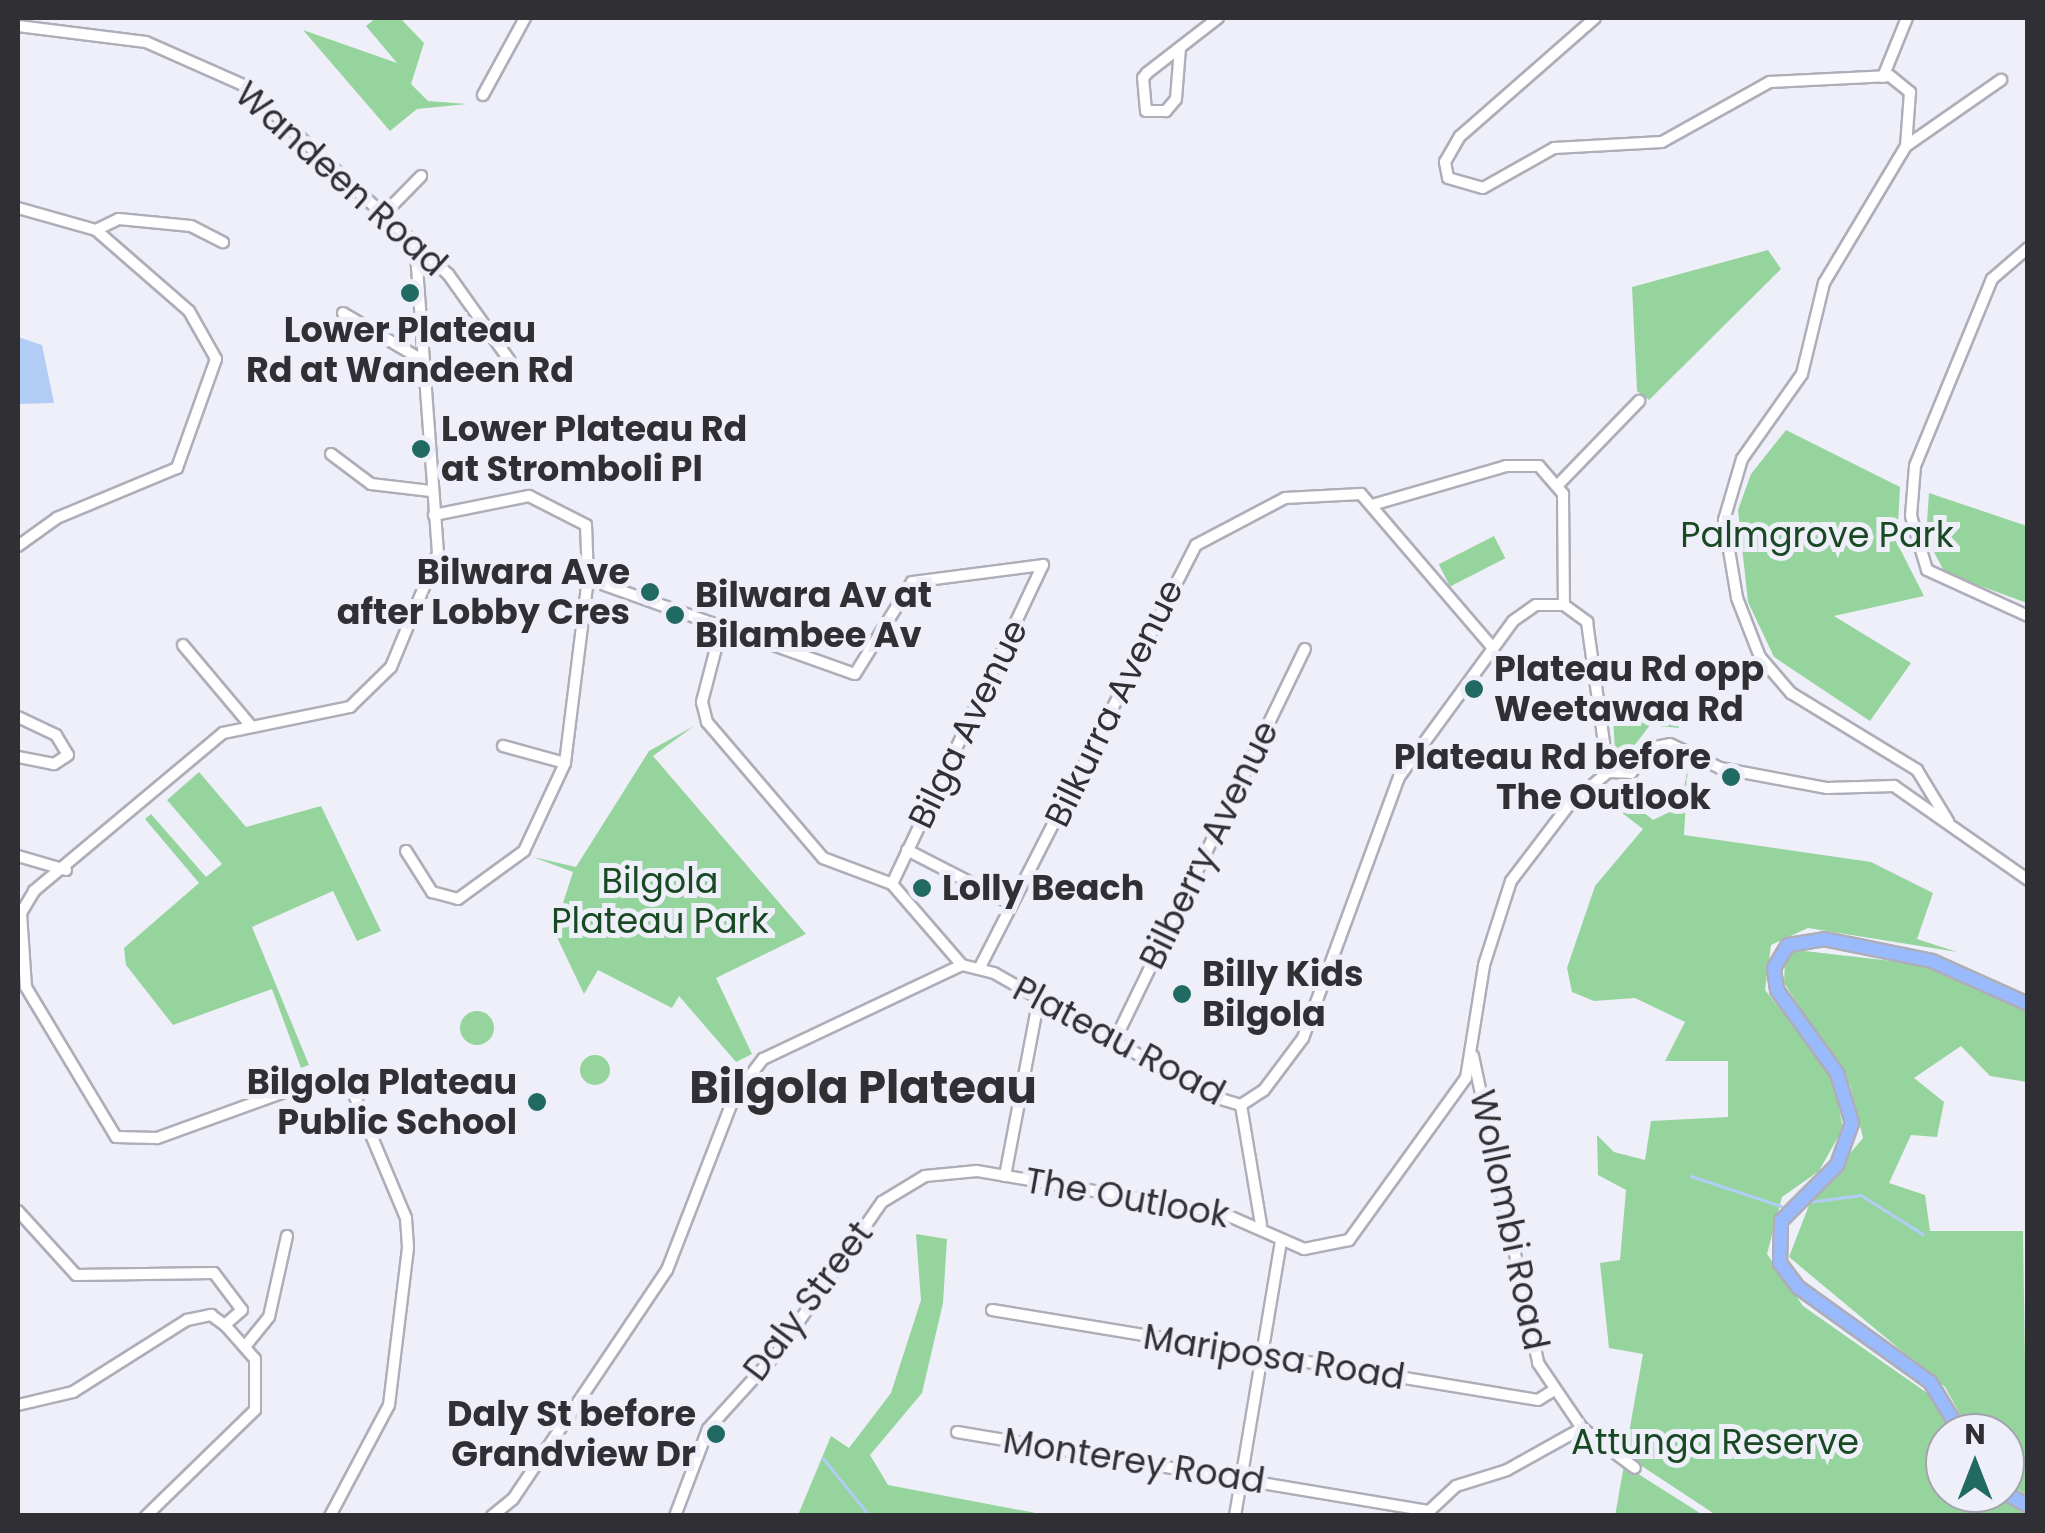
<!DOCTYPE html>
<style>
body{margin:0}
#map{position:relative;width:2045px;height:1533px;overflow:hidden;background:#efeffa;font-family:Poppins,sans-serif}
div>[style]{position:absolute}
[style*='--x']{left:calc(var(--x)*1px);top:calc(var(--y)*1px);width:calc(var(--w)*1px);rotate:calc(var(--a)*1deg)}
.green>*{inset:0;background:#96d49e;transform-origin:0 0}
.round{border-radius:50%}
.water>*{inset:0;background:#b1cdf6}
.stream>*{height:2.5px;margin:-1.25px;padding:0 1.25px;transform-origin:1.25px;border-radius:1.25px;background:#b1cdf6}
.roads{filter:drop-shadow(2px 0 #aeaeb9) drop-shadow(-2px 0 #aeaeb9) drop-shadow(0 2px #aeaeb9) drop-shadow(0 -2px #aeaeb9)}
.minor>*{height:10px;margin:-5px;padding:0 5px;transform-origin:5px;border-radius:5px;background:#fff}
.major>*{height:12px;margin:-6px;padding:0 6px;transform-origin:6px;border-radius:6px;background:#9abafe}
.dots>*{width:28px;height:28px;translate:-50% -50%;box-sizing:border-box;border:5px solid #efeffa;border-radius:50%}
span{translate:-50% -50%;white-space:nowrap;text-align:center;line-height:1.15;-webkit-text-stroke:10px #efeffa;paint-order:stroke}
.street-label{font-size:35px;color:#303034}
.poi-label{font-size:35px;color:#303034;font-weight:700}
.left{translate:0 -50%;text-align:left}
.right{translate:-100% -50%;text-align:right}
.park-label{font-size:35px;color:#184923}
.district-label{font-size:45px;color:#303034;font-weight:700}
.frame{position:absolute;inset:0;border:20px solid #303034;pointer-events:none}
.north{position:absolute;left:1925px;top:1413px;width:100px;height:100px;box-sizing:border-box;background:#efeffa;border:2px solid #a3a3ab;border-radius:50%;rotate:0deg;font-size:28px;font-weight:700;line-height:40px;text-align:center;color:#303034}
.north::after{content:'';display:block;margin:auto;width:35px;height:45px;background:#216a62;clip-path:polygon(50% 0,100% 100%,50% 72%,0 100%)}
</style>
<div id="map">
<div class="green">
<i style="clip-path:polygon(376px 18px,400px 18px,424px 43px,411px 84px,428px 101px,467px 104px,417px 109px,390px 131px,303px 30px,397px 63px,366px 26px)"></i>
<i style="clip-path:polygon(1768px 250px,1781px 269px,1649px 400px,1637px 391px,1632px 287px)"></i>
<i style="clip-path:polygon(1786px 430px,1900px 487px,1897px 543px,1924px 596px,1834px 616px,1911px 663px,1870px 721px,1774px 657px,1748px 602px,1738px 510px,1751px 474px)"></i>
<i style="clip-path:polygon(1929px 493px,2027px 526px,2027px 603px,1945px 573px,1926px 537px)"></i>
<i style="left:1494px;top:536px;width:25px;height:62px;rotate:63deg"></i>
<i style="clip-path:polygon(1669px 703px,1679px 728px,1650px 725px,1628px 754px,1615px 751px,1613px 716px)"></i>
<i style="clip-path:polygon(694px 726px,653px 756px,806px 934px,716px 978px,752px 1054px,736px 1062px,679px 996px,672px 1008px,598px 970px,584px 994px,554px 931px,573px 872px,533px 857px,576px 867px,649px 751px)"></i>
<i style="clip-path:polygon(1688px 767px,1684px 835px,1871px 862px,1933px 893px,1917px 939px,1957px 952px,1808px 928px,1771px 945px,1765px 990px,1832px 1075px,1843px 1128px,1819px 1171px,1782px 1197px,1767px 1254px,1803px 1306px,1937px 1400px,1956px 1433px,1945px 1433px,1945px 1493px,1991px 1493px,2027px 1515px,1716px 1515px,1625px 1455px,1643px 1354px,1609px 1348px,1600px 1263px,1620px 1260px,1626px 1190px,1598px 1175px,1597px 1135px,1614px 1152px,1645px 1160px,1651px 1121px,1728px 1117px,1728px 1061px,1665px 1061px,1685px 1022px,1635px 998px,1594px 1001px,1572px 992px,1567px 968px,1595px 886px,1643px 829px,1600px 796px,1617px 791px,1653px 820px,1680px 807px)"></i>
<i style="clip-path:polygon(199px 772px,246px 827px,321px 806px,381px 931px,357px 941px,333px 891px,252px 927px,309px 1065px,301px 1068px,272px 989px,173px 1025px,126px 965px,124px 948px,199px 883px,145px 819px,151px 814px,206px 877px,222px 864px,167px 800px)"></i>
<i style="clip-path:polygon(1796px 950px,1918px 964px,2027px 1012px,2027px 1082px,1990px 1076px,1961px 1046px,1914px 1078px,1944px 1102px,1937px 1137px,1911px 1135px,1889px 1183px,1925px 1195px,1930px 1231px,2023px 1231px,2027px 1495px,2005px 1482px,2005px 1433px,1970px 1433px,1945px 1387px,1789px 1257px,1811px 1200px,1863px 1138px,1850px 1085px,1784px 983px,1785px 959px)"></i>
<i class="round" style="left:460px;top:1011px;width:34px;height:34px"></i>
<i class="round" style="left:580px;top:1055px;width:30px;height:30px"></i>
<i style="clip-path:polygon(916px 1234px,947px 1239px,943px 1303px,922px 1393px,870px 1455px,888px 1485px,1046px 1515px,798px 1515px,831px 1436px,849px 1448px,891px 1393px,921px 1300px)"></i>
<i style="clip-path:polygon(1624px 1465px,1703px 1515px,1615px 1516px)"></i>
</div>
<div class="water">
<i style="clip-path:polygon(18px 337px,42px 345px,54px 403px,18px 404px)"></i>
</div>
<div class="stream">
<i style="--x:1691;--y:1176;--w:95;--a:18.4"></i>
<i style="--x:1809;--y:1202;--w:52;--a:-7.7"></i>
<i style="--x:1861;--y:1195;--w:73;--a:32.2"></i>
<i style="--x:823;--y:1458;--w:75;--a:51"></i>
</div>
<div class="roads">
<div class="minor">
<i style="--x:1595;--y:18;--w:179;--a:138.8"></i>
<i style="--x:1460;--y:136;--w:30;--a:120"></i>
<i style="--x:1445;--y:162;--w:16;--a:79"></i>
<i style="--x:1448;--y:178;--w:36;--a:16"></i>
<i style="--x:1483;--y:188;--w:81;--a:-29.4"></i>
<i style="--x:1554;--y:148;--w:108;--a:-3.2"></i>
<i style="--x:1662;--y:142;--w:124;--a:-29.1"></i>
<i style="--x:1770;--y:82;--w:120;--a:-2.9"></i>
<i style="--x:1890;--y:76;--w:26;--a:39"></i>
<i style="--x:1910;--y:92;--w:54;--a:94.2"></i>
<i style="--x:1906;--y:146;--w:160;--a:120.9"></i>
<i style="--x:1824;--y:283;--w:94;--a:103.6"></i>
<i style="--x:1802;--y:374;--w:104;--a:125.2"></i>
<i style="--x:1742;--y:459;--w:64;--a:106.4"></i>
<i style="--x:1724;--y:520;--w:79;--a:80.5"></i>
<i style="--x:1737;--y:598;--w:63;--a:68.7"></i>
<i style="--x:1760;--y:657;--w:48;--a:49.3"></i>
<i style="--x:1791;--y:693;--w:148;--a:31.4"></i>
<i style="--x:1917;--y:770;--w:60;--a:58.7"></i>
<i style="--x:18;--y:26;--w:129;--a:7.1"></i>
<i style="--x:146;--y:42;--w:106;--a:23.9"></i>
<i style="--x:243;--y:85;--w:279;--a:42.7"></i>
<i style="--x:448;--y:274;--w:107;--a:54.5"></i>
<i style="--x:1180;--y:48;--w:51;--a:94.5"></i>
<i style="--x:1176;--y:99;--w:16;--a:130"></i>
<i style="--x:1166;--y:111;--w:20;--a:180"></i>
<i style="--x:1146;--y:111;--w:33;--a:-95"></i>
<i style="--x:1143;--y:78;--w:6;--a:-51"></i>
<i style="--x:1147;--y:73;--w:90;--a:-37.8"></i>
<i style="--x:1883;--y:77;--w:64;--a:-67.9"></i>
<i style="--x:483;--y:95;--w:88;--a:-61.4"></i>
<i style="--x:1906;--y:146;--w:116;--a:-34.8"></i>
<i style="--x:18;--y:208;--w:81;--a:15.8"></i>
<i style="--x:96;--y:230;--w:123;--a:41.1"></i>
<i style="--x:189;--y:311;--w:55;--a:60.6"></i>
<i style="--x:216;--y:359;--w:116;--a:109.7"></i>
<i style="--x:177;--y:468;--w:130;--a:157.4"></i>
<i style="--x:57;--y:518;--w:48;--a:144.3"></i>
<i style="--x:382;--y:216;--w:56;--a:-45.7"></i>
<i style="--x:96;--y:230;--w:25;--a:-26"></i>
<i style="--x:119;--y:219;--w:72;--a:5.6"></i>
<i style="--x:191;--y:226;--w:36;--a:27"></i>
<i style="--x:2028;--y:248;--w:48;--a:139.3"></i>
<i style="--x:1992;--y:279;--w:202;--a:112.4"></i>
<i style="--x:1915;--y:466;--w:50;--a:94.6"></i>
<i style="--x:1911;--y:516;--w:56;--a:73.5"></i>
<i style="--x:1927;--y:570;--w:111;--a:24.5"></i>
<i style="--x:343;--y:313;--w:92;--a:30.7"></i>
<i style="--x:331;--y:454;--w:50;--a:36.9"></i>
<i style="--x:371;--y:484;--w:60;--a:6.7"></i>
<i style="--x:1558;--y:485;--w:117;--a:-46"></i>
<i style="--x:1372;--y:505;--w:140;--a:-16.2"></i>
<i style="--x:1506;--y:466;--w:33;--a:0"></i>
<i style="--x:1539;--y:466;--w:37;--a:49"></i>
<i style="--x:1563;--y:494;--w:111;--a:89.5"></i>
<i style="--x:588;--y:579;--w:283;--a:19.6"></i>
<i style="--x:855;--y:674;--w:108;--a:-58.2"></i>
<i style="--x:912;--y:582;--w:132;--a:-7.4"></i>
<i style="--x:722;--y:625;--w:80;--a:104.6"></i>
<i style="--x:702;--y:702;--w:21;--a:76"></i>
<i style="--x:707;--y:722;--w:179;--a:49.5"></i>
<i style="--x:823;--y:858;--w:74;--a:20.6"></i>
<i style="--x:892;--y:884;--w:107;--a:49.2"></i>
<i style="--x:183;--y:645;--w:106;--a:50"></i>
<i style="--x:18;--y:717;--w:42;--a:25.3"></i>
<i style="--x:56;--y:735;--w:23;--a:59"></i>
<i style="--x:68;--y:755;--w:17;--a:147"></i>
<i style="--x:54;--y:764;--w:37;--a:-169"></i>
<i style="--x:503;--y:746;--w:64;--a:15.3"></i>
<i style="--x:907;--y:850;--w:116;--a:27.2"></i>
<i style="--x:406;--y:851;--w:49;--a:57.6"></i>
<i style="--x:432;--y:892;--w:27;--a:15"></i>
<i style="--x:458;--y:899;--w:82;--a:-36"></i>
<i style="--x:524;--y:851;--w:97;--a:-65"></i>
<i style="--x:565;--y:763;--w:185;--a:-82.9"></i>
<i style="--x:588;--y:579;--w:54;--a:-92.1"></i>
<i style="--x:586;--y:525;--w:64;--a:-153"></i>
<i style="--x:529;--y:496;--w:97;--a:168.7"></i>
<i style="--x:18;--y:856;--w:50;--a:16.3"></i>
<i style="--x:892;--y:884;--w:353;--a:-64.7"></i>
<i style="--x:980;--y:967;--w:474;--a:-62.9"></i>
<i style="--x:1196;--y:545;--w:101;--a:-27.8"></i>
<i style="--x:1285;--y:498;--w:76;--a:-3"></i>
<i style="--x:1361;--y:494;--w:203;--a:49.4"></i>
<i style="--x:1114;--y:1042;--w:437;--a:-64.1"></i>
<i style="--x:1473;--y:1056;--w:314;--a:78"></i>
<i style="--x:1538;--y:1363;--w:78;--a:55.9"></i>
<i style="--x:1582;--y:1428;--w:66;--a:37"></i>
<i style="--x:1241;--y:1105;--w:122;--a:80.5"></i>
<i style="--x:1005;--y:1176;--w:181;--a:-79.2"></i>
<i style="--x:18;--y:1211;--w:86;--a:47.8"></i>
<i style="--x:76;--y:1275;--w:138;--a:-0.8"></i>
<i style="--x:214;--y:1273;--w:46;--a:52.9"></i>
<i style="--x:242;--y:1310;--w:23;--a:139"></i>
<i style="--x:992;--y:1310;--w:553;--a:9.36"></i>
<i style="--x:1538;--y:1400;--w:19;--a:-32"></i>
<i style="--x:247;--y:1344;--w:35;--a:-51"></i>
<i style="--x:269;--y:1317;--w:83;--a:-77.5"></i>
<i style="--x:18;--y:1405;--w:57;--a:-13.3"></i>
<i style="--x:73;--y:1392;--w:135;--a:-32.3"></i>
<i style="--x:187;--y:1320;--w:25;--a:-12"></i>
<i style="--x:211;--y:1315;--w:17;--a:36"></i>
<i style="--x:225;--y:1325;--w:45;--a:48.6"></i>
<i style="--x:255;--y:1359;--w:51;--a:90"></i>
<i style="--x:255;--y:1410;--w:152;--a:135.8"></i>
<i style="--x:957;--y:1432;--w:479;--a:9.5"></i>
<i style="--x:1425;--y:1515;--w:42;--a:-43.1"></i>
<i style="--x:1456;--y:1486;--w:53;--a:-17.4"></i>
<i style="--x:1507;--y:1470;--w:86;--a:-29.2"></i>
<i style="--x:330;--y:1516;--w:126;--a:-62"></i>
<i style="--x:389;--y:1405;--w:159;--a:-83.1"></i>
<i style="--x:408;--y:1247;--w:29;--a:-94"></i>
<i style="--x:406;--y:1218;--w:137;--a:-112.8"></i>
<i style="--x:353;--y:1092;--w:33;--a:-155"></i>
<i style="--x:323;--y:1078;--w:177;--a:160.1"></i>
<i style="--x:157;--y:1138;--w:41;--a:-178.6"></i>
<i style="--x:116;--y:1137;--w:175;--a:-121"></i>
<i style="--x:26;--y:987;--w:74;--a:-93.9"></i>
<i style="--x:21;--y:913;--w:26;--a:-59"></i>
<i style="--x:34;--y:891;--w:246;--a:-39.9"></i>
<i style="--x:223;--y:733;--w:130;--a:-11.6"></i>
<i style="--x:350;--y:707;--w:57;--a:-44.3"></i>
<i style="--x:391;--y:667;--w:123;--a:-67.6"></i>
<i style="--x:438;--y:553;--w:304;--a:-94.2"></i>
<i style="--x:492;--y:1516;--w:27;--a:-39"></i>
<i style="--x:513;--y:1499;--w:276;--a:-56.1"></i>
<i style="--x:667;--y:1270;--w:186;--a:-68.8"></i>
<i style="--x:734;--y:1097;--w:48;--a:-52.7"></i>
<i style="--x:763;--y:1059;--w:220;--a:-25.3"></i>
<i style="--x:962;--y:965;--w:33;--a:14"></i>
<i style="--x:994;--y:973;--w:249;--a:29.5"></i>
<i style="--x:1211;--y:1096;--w:31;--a:17"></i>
<i style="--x:1241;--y:1105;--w:27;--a:-33"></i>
<i style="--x:1264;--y:1090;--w:65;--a:-53.1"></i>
<i style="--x:1303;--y:1038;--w:278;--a:-69.8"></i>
<i style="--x:1399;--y:777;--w:193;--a:-53.8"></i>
<i style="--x:1513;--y:621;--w:28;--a:-35"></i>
<i style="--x:1536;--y:605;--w:28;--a:0"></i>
<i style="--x:1564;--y:605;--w:29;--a:36"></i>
<i style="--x:1587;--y:622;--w:151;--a:82"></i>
<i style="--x:1608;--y:772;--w:23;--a:2"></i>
<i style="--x:1631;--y:773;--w:31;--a:-53"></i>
<i style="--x:1650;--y:748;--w:20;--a:-11"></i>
<i style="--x:1670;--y:744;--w:55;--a:25.6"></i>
<i style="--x:1720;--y:768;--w:109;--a:10.6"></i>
<i style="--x:1827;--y:788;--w:67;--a:-1.7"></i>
<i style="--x:1894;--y:786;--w:164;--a:35"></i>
<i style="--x:675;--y:1516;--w:93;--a:-69.2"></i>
<i style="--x:708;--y:1429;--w:103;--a:-47.8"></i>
<i style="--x:777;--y:1353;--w:184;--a:-55.2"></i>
<i style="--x:882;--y:1202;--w:50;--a:-31.2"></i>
<i style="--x:925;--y:1176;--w:52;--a:-5.5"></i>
<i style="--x:977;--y:1171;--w:249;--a:9.7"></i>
<i style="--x:1222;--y:1213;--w:90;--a:23.7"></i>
<i style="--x:1304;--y:1249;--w:46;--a:-11.3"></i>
<i style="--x:1349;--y:1240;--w:200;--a:-54.2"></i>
<i style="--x:1466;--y:1078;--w:114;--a:-80.9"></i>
<i style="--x:1484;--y:965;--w:88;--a:-72.2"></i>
<i style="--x:1511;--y:881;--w:96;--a:-52.7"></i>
<i style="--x:1569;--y:805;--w:51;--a:-40.2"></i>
<i style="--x:1235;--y:1516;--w:278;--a:-80.5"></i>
</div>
<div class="major">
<i style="--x:1961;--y:1433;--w:60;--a:-121.3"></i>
<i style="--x:1930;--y:1382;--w:163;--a:-144.3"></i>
<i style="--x:1798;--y:1287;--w:30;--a:-127"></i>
<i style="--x:1780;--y:1263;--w:42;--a:-88.6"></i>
<i style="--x:1781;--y:1221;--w:79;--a:-45"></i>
<i style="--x:1837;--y:1165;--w:45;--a:-70.3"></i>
<i style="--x:1852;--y:1123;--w:52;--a:-106.7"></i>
<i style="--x:1837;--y:1073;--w:102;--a:-125.9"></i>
<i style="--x:1777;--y:990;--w:22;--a:-98"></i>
<i style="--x:1774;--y:968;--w:27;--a:-59"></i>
<i style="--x:1788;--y:945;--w:36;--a:-9"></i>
<i style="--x:1824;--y:939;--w:110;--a:11.5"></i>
<i style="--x:1932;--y:961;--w:105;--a:24.1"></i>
<i style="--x:2005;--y:1493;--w:26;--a:29"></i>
</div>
</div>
<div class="dots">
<i style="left:410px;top:293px;background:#216a62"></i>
<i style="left:421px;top:449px;background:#216a62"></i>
<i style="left:650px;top:592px;background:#216a62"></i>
<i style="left:675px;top:615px;background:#216a62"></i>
<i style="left:1474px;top:689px;background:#216a62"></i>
<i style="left:1731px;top:777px;background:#216a62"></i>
<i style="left:922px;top:888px;background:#216a62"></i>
<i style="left:1182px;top:994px;background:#216a62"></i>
<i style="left:537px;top:1102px;background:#216a62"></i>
<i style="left:716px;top:1434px;background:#216a62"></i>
</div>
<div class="street-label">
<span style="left:341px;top:179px;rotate:42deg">Wandeen Road</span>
<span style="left:1114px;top:703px;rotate:-64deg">Bilkurra Avenue</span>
<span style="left:968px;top:724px;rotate:-64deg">Bilga Avenue</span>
<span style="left:1209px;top:845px;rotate:-64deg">Bilberry Avenue</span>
<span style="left:1119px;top:1041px;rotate:28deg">Plateau Road</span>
<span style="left:1127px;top:1198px;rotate:10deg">The Outlook</span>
<span style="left:1509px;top:1220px;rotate:78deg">Wollombi Road</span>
<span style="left:808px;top:1301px;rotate:-53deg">Daly Street</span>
<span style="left:1274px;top:1357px;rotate:9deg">Mariposa Road</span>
<span style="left:1134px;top:1461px;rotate:9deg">Monterey Road</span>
</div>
<div class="poi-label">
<span style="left:410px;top:350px">Lower Plateau<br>Rd at Wandeen Rd</span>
<span class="left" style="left:441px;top:449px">Lower Plateau Rd<br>at Stromboli Pl</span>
<span class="right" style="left:630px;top:592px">Bilwara Ave<br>after Lobby Cres</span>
<span class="left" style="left:695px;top:615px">Bilwara Av at<br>Bilambee Av</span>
<span class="left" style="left:1494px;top:689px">Plateau Rd opp<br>Weetawaa Rd</span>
<span class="right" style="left:1711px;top:777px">Plateau Rd before<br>The Outlook</span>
<span class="left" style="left:942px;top:888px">Lolly Beach</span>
<span class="left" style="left:1202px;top:994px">Billy Kids<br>Bilgola</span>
<span class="right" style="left:517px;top:1102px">Bilgola Plateau<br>Public School</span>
<span class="right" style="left:696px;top:1434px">Daly St before<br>Grandview Dr</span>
</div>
<div class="park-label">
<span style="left:1817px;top:535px">Palmgrove Park</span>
<span style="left:660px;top:901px">Bilgola<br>Plateau Park</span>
<span style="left:1715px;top:1442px">Attunga Reserve</span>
</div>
<div class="district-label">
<span style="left:863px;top:1088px">Bilgola Plateau</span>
</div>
<div class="frame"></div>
<div class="north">N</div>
</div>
